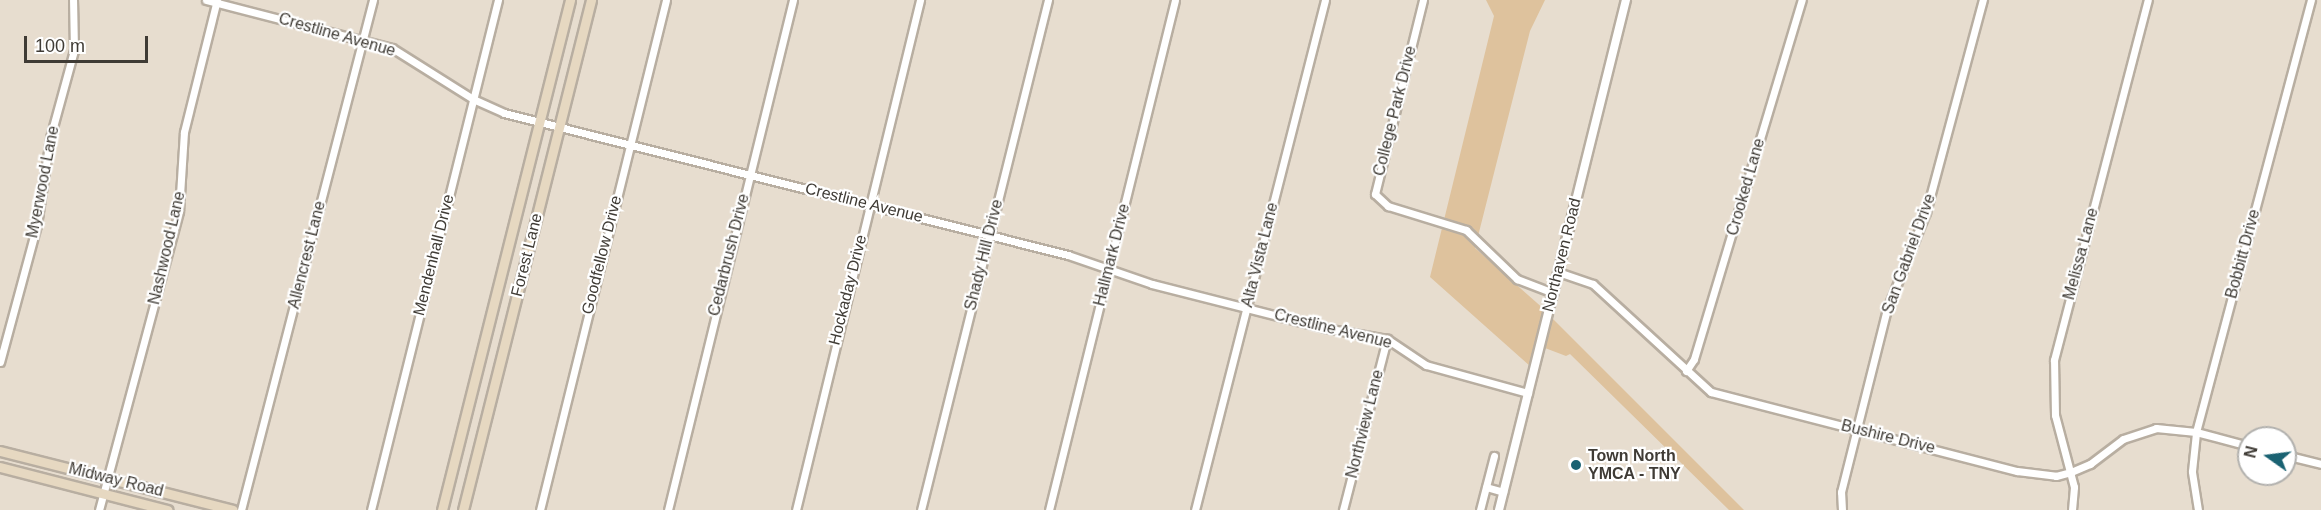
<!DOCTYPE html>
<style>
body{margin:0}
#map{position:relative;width:2321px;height:510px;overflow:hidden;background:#e7ddcf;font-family:Helvetica,sans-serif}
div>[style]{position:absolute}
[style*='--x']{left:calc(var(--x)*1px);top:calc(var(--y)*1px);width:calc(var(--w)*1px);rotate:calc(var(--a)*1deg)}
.green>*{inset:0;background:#dec29d}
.roads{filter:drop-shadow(2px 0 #b8aea1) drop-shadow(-2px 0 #b8aea1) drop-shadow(0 2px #b8aea1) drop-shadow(0 -2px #b8aea1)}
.minor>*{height:7px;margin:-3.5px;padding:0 3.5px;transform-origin:3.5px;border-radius:3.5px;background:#fff}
.tertiary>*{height:8px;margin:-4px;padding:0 4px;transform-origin:4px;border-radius:4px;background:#fff}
.secondary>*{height:9px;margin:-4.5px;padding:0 4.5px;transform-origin:4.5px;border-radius:4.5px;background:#e6d8c1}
.dots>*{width:16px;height:16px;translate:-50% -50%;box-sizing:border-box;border:3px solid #fff;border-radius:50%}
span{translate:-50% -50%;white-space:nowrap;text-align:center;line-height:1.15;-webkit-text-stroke:4.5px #fff;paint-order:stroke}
.street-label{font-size:16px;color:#3f3b35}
.poi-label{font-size:16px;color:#3f3b35;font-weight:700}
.left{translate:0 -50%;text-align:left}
.north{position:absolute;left:2237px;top:426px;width:60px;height:60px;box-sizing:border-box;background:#fff;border:2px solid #b2b1ae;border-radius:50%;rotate:284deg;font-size:16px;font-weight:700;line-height:24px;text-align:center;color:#3f3b35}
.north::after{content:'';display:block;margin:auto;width:21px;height:27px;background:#1a6272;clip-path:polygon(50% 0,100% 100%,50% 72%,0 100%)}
.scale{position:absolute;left:24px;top:36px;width:124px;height:27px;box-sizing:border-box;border:3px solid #3f3b35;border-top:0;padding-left:8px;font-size:18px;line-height:21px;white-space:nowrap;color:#3f3b35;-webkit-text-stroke:4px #fff;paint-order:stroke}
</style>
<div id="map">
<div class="green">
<i style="clip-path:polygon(1486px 0,1545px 0,1530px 31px,1475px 248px,1545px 310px,1530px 366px,1430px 277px,1494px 16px)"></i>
<i style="clip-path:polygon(1551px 317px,1744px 510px,1729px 510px,1570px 354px,1566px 356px,1545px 348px)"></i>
</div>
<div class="roads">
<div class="minor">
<i style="--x:206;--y:0;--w:192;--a:14.5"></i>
<i style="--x:392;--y:48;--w:96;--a:32.2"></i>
<i style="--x:473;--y:99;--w:34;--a:24"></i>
<i style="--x:504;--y:113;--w:582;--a:14.13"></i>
<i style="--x:1068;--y:255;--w:89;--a:19"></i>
<i style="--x:1152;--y:284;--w:179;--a:14.3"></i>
<i style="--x:1325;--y:328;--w:63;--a:10.1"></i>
<i style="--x:1387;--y:339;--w:47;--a:33.7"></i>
<i style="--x:1426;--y:365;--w:106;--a:15.4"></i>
<i style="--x:1423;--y:0;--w:200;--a:103.9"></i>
<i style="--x:1375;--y:194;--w:18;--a:43"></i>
<i style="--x:1388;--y:206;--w:82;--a:17.1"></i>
<i style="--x:1466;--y:230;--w:71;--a:43.9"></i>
<i style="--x:1517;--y:279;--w:39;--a:21"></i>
<i style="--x:1558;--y:272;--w:37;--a:19"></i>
<i style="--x:1593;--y:284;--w:160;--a:42.5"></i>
<i style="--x:1711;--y:392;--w:316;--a:14.5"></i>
<i style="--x:2017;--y:471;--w:39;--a:7"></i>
<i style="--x:2056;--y:476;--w:16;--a:-15"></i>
<i style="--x:2071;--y:472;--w:21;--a:-23"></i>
<i style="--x:2090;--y:464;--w:41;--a:-37.1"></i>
<i style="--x:2123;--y:439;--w:35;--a:-18"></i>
<i style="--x:2156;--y:428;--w:40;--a:5.7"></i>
<i style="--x:2196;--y:432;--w:55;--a:14.8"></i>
<i style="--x:0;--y:362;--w:142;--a:-74.9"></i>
<i style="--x:37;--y:225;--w:88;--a:-81.5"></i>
<i style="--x:50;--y:138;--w:91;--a:-74.7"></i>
<i style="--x:74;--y:50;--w:50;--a:-91.1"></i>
<i style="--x:1686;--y:371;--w:14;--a:-56"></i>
<i style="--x:1694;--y:359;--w:375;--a:-73.3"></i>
<i style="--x:2285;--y:455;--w:37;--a:14"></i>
<i style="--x:1486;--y:487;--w:18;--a:16"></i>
<i style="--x:99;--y:510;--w:310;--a:-75"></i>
<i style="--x:179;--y:211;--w:79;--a:-86.4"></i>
<i style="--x:184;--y:132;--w:136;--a:-76"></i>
<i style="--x:241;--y:510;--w:527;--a:-75.49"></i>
<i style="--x:371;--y:510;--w:526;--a:-76.02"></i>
<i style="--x:540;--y:510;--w:525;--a:-76.12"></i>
<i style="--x:668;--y:510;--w:525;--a:-76.23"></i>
<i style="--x:796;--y:510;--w:525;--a:-76.33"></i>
<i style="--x:921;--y:510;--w:526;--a:-76.02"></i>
<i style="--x:1049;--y:510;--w:525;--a:-76.12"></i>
<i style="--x:1195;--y:510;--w:526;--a:-75.7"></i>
<i style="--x:1343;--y:510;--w:177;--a:-75.6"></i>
<i style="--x:1480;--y:510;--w:56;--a:-75.5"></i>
<i style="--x:1842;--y:510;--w:18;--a:-93"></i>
<i style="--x:1841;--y:492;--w:189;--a:-75.9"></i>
<i style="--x:1887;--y:309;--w:105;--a:-68.1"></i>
<i style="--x:1926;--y:212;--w:220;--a:-75"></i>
<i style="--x:2072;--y:510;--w:23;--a:-85"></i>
<i style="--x:2074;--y:487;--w:74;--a:-104.8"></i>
<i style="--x:2055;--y:415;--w:55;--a:-91"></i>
<i style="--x:2054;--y:360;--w:372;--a:-75.4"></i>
<i style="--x:2198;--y:510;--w:39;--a:-99"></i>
<i style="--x:2192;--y:471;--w:39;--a:-84"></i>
<i style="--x:2196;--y:432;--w:447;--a:-75.1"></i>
</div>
<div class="tertiary">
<i style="--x:1499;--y:510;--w:526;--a:-76.02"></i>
</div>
<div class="secondary">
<i style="--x:0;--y:451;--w:240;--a:14.2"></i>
<i style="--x:0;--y:467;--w:173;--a:14.4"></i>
<i style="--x:442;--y:510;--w:526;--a:-75.91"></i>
<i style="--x:463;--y:510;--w:526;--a:-75.91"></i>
</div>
</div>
<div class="dots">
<i style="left:1576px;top:465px;background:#1a6272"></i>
</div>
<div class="street-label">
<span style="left:337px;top:35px;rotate:16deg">Crestline Avenue</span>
<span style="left:1395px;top:111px;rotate:-76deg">College Park Drive</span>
<span style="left:43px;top:182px;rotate:-79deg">Myerwood Lane</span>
<span style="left:1746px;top:187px;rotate:-74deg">Crooked Lane</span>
<span style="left:864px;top:203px;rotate:14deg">Crestline Avenue</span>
<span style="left:167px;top:248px;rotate:-77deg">Nashwood Lane</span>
<span style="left:1909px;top:254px;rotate:-70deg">San Gabriel Drive</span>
<span style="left:2081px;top:254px;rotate:-75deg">Melissa Lane</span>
<span style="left:2243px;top:254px;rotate:-75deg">Bobbitt Drive</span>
<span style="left:307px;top:255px;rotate:-76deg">Allencrest Lane</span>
<span style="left:434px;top:255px;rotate:-76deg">Mendenhall Drive</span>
<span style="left:527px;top:255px;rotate:-76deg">Forest Lane</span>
<span style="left:602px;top:255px;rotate:-76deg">Goodfellow Drive</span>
<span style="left:729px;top:255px;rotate:-76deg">Cedarbrush Drive</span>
<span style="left:984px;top:255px;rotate:-76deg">Shady Hill Drive</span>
<span style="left:1112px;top:255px;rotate:-76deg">Hallmark Drive</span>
<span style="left:1260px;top:255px;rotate:-76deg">Alta Vista Lane</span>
<span style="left:1562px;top:255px;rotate:-76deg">Northaven Road</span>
<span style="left:848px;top:290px;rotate:-76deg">Hockaday Drive</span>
<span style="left:1333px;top:329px;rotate:14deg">Crestline Avenue</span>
<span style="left:1365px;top:424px;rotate:-76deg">Northview Lane</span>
<span style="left:1888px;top:437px;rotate:14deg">Bushire Drive</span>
<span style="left:116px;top:480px;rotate:14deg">Midway Road</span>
</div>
<div class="poi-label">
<span class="left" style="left:1588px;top:465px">Town North<br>YMCA - TNY</span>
</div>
<div class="north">N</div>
<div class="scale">100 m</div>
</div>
